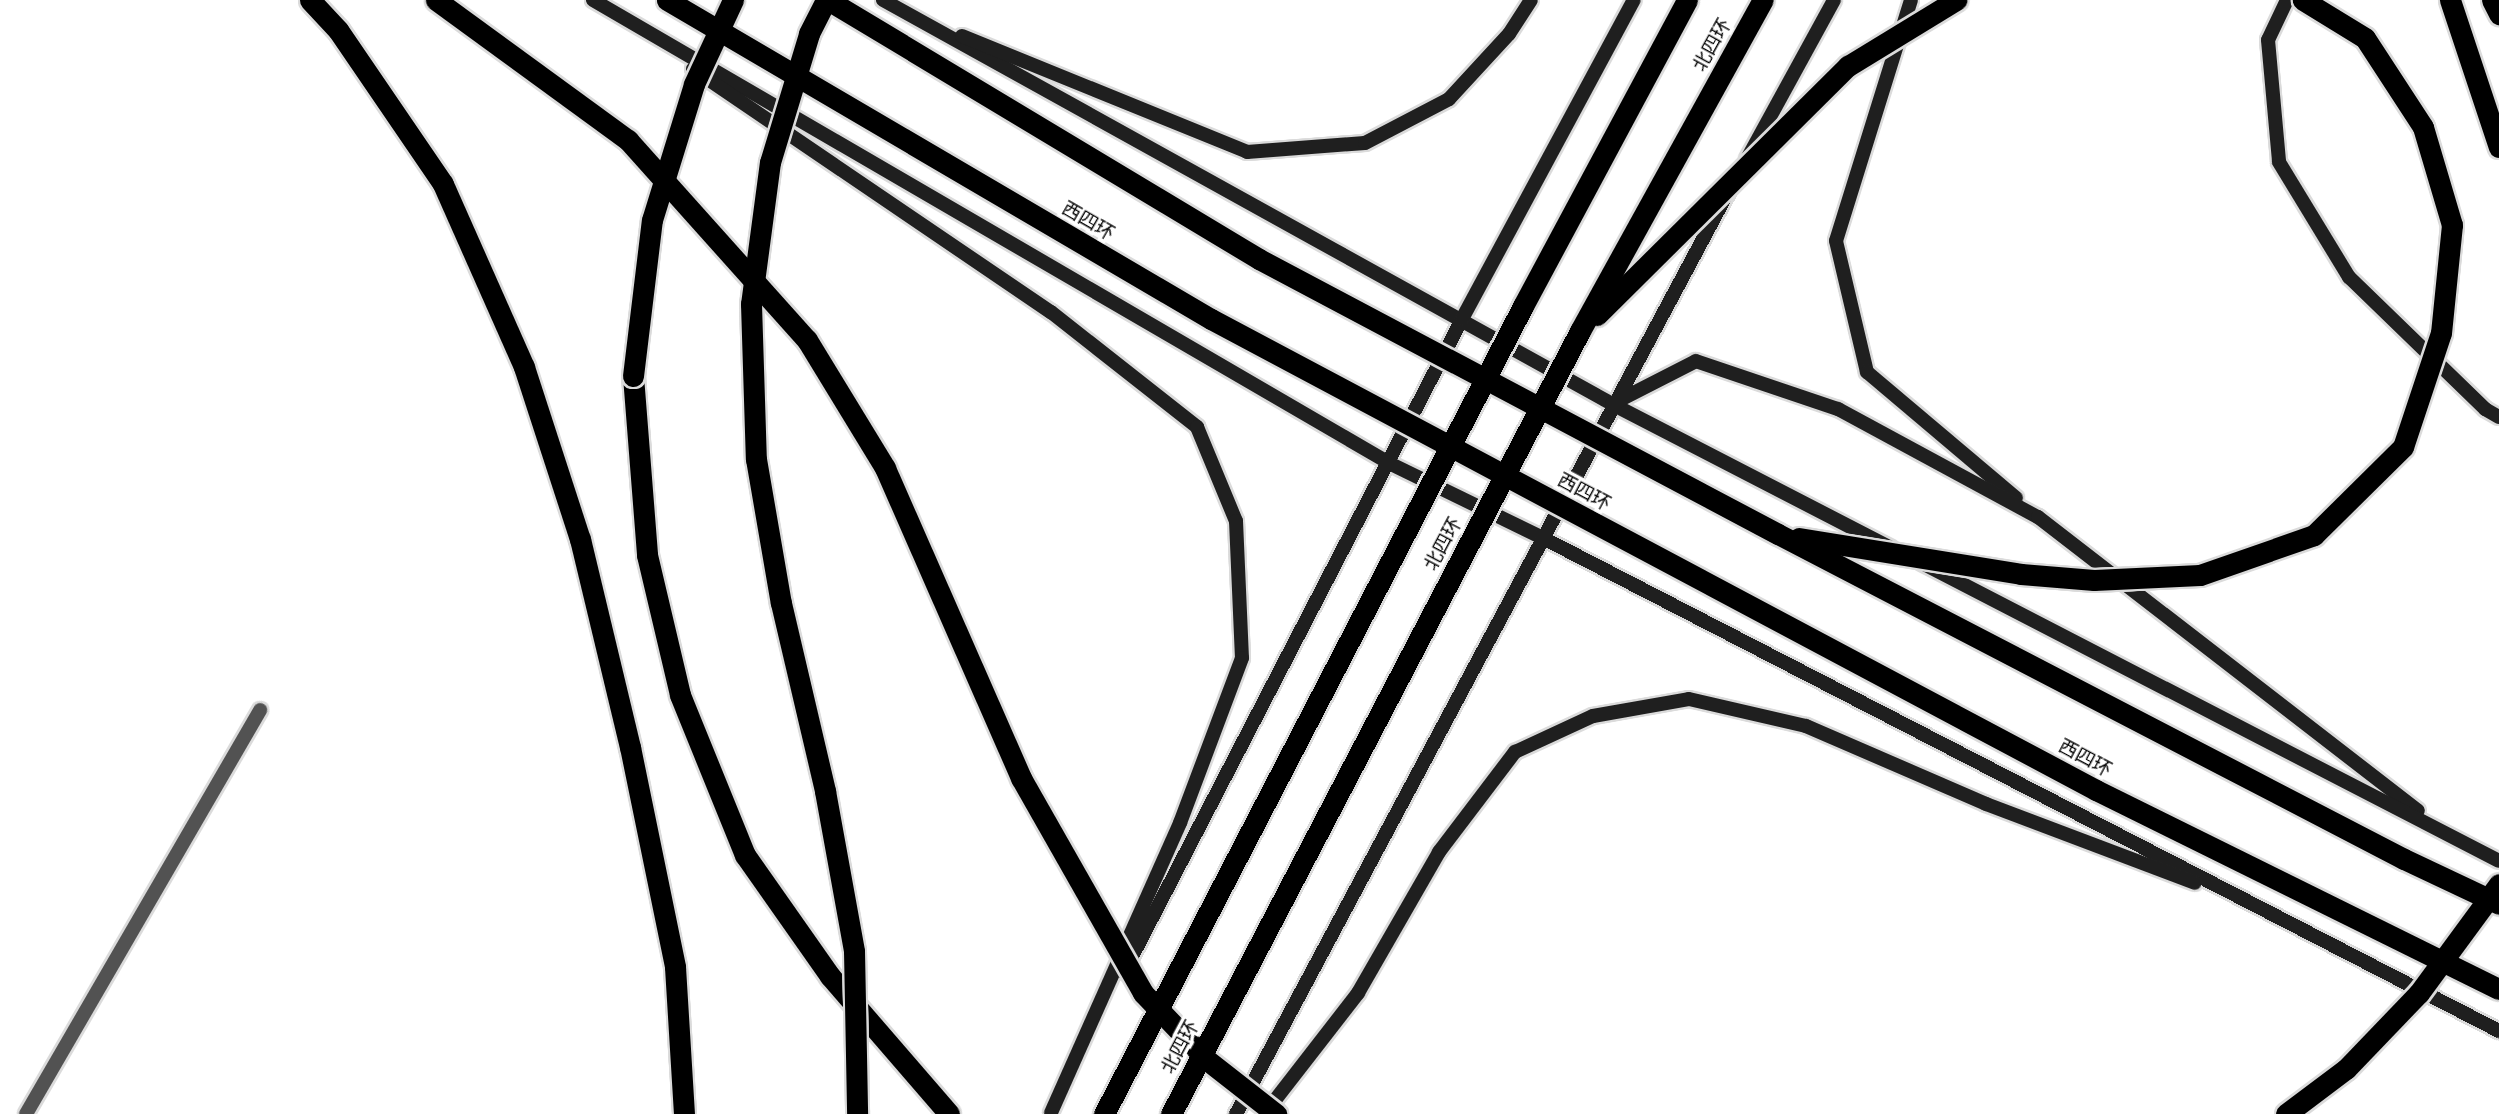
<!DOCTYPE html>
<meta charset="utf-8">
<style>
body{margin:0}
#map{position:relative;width:2499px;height:1114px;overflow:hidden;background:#fff;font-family:Mulish,"Noto Sans SC",sans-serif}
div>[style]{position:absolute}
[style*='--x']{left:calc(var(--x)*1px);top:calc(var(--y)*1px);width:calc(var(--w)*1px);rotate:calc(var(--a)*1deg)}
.roads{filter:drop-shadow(2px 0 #dbdbdb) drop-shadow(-2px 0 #dbdbdb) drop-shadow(0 2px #dbdbdb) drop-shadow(0 -2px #dbdbdb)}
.street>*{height:14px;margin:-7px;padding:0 7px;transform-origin:7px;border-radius:7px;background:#525252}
.secondary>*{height:14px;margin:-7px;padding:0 7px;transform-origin:7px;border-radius:7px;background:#1f1f1f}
.highway>*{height:21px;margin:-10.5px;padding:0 10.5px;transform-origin:10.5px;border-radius:10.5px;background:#000}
.bridges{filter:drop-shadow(2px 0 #dbdbdb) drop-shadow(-2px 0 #dbdbdb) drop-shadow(0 2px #dbdbdb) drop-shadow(0 -2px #dbdbdb)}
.highway-bridge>*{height:21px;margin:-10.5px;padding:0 10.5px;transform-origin:10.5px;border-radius:10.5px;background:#000}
span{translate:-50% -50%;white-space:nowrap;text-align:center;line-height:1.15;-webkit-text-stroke:7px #fff;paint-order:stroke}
.street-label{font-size:19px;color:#000}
</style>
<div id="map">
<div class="roads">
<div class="street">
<i style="--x:26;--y:1114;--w:467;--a:-59.9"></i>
</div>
<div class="secondary">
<i style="--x:593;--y:0;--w:921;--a:30.18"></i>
<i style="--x:1389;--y:463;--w:169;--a:26"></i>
<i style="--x:1541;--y:537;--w:1078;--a:27.28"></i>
<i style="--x:883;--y:0;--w:833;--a:28.99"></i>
<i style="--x:1612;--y:404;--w:314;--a:27.3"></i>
<i style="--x:1911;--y:0;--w:252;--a:107.3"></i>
<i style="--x:1836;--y:241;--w:135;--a:76.7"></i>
<i style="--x:1867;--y:372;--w:195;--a:40.2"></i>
<i style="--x:2287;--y:0;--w:44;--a:115.4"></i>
<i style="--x:2268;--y:40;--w:122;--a:84.8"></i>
<i style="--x:2279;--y:162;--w:135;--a:58.7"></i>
<i style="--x:2349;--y:277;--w:190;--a:44.1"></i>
<i style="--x:2485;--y:409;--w:16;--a:30"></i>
<i style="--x:962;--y:36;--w:308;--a:22.1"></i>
<i style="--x:1247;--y:152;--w:118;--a:-4.4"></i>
<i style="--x:1365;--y:143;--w:95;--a:-27.6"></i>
<i style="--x:1449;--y:99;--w:88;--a:-47.3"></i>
<i style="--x:1509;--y:34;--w:40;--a:-57.1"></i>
<i style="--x:693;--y:69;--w:433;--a:34.2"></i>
<i style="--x:1051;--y:312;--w:186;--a:38.2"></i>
<i style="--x:1197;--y:427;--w:102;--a:67.5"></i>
<i style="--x:1236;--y:521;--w:137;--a:87.5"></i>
<i style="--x:1242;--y:658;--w:176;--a:110.6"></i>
<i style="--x:1180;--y:823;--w:317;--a:114"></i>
<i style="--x:1747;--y:159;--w:181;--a:-61.3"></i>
<i style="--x:1612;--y:404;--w:94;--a:-27.1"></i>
<i style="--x:1696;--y:361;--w:150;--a:18.7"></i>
<i style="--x:1838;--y:409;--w:227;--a:28.4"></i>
<i style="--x:2038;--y:517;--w:480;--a:37.7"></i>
<i style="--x:1922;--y:563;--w:649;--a:27.31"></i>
<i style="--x:1124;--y:972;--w:735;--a:-62.63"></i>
<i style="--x:1462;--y:319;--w:362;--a:-61.7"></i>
<i style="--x:1265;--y:1113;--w:152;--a:-52.2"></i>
<i style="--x:1358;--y:993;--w:163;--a:-60.1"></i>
<i style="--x:1439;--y:852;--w:126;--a:-52.8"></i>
<i style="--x:1515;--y:752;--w:86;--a:-24.8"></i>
<i style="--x:1593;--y:716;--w:97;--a:-10"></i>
<i style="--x:1689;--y:699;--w:120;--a:13"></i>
<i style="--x:1806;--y:726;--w:196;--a:23.4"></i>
<i style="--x:1986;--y:804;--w:223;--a:20.7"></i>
<i style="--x:1236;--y:1114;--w:1045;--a:-61.91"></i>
</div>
<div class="highway">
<i style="--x:310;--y:0;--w:41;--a:47"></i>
<i style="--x:338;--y:30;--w:186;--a:55.7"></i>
<i style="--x:443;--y:184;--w:200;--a:66.1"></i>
<i style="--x:524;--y:367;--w:181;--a:72"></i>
<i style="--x:580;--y:539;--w:214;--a:76.5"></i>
<i style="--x:630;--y:747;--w:225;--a:78.4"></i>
<i style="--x:675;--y:967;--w:147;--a:86.5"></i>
<i style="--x:2450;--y:0;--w:155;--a:71.6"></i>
<i style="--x:2492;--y:0;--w:16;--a:63"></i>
<i style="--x:633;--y:376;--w:180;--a:85.5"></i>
<i style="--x:647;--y:555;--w:144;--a:76.7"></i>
<i style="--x:680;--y:695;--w:173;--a:67.9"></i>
<i style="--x:745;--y:855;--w:148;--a:54.9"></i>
<i style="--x:830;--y:976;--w:182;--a:49.2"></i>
</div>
</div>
<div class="bridges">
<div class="highway-bridge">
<i style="--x:436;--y:0;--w:238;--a:36.1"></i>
<i style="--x:628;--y:140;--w:268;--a:48.2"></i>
<i style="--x:807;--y:340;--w:150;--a:58.6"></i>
<i style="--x:885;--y:468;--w:339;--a:66.3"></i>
<i style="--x:1021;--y:778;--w:247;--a:60.4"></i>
<i style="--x:1143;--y:993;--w:93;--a:46.3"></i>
<i style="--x:1207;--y:1060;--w:88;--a:38"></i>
<i style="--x:667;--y:0;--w:631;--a:30.39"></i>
<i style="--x:1211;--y:319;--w:1003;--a:28.02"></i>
<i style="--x:2096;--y:790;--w:449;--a:26.3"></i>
<i style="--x:826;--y:0;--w:38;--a:117"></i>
<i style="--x:809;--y:34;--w:134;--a:106.9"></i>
<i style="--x:770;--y:162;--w:143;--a:97.6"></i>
<i style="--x:751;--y:304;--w:155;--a:88.2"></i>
<i style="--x:756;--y:459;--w:146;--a:80.2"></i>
<i style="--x:781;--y:603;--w:193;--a:76.8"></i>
<i style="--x:825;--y:791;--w:163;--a:79.7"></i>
<i style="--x:854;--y:951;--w:163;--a:88.9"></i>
<i style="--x:828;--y:0;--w:503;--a:31"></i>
<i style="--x:1259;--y:259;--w:587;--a:27.92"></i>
<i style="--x:1778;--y:534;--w:705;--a:27.44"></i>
<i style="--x:2404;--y:859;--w:105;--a:25.3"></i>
<i style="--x:1597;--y:315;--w:354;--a:-44.8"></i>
<i style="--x:1848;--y:66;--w:127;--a:-31.4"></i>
<i style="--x:633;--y:376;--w:157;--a:-83.1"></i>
<i style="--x:652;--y:220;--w:142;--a:-72.8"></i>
<i style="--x:694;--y:84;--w:93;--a:-65.1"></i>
<i style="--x:1799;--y:538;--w:225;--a:9.2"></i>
<i style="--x:2021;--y:574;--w:73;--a:4.7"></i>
<i style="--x:2094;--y:580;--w:106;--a:-2.7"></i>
<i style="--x:2200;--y:575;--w:121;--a:-19.3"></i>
<i style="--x:2314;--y:535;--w:125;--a:-44.7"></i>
<i style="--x:2403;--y:447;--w:120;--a:-71.6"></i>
<i style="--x:2441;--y:333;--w:109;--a:-84.2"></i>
<i style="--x:2452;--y:225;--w:102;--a:-106.5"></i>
<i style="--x:2423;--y:127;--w:106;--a:-123.1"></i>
<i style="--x:2365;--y:38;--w:73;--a:-148.5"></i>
<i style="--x:1104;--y:1114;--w:910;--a:-62.59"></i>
<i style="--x:1523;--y:306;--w:347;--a:-61.8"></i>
<i style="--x:1171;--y:1114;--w:883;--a:-62.42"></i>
<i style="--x:1580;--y:331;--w:378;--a:-61.1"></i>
<i style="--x:2286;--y:1114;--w:75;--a:-36.9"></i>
<i style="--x:2346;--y:1069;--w:105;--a:-46.2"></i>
<i style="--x:2419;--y:993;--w:135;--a:-53.7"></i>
</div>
</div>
<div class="street-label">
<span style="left:1712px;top:45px;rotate:-61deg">北四环</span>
<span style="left:1088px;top:221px;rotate:30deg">西四环</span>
<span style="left:1584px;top:492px;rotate:28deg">西四环</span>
<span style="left:1443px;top:544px;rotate:-62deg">北四环</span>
<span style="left:2085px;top:758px;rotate:28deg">西四环</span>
<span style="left:1180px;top:1047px;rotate:-62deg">北四环</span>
</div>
</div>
